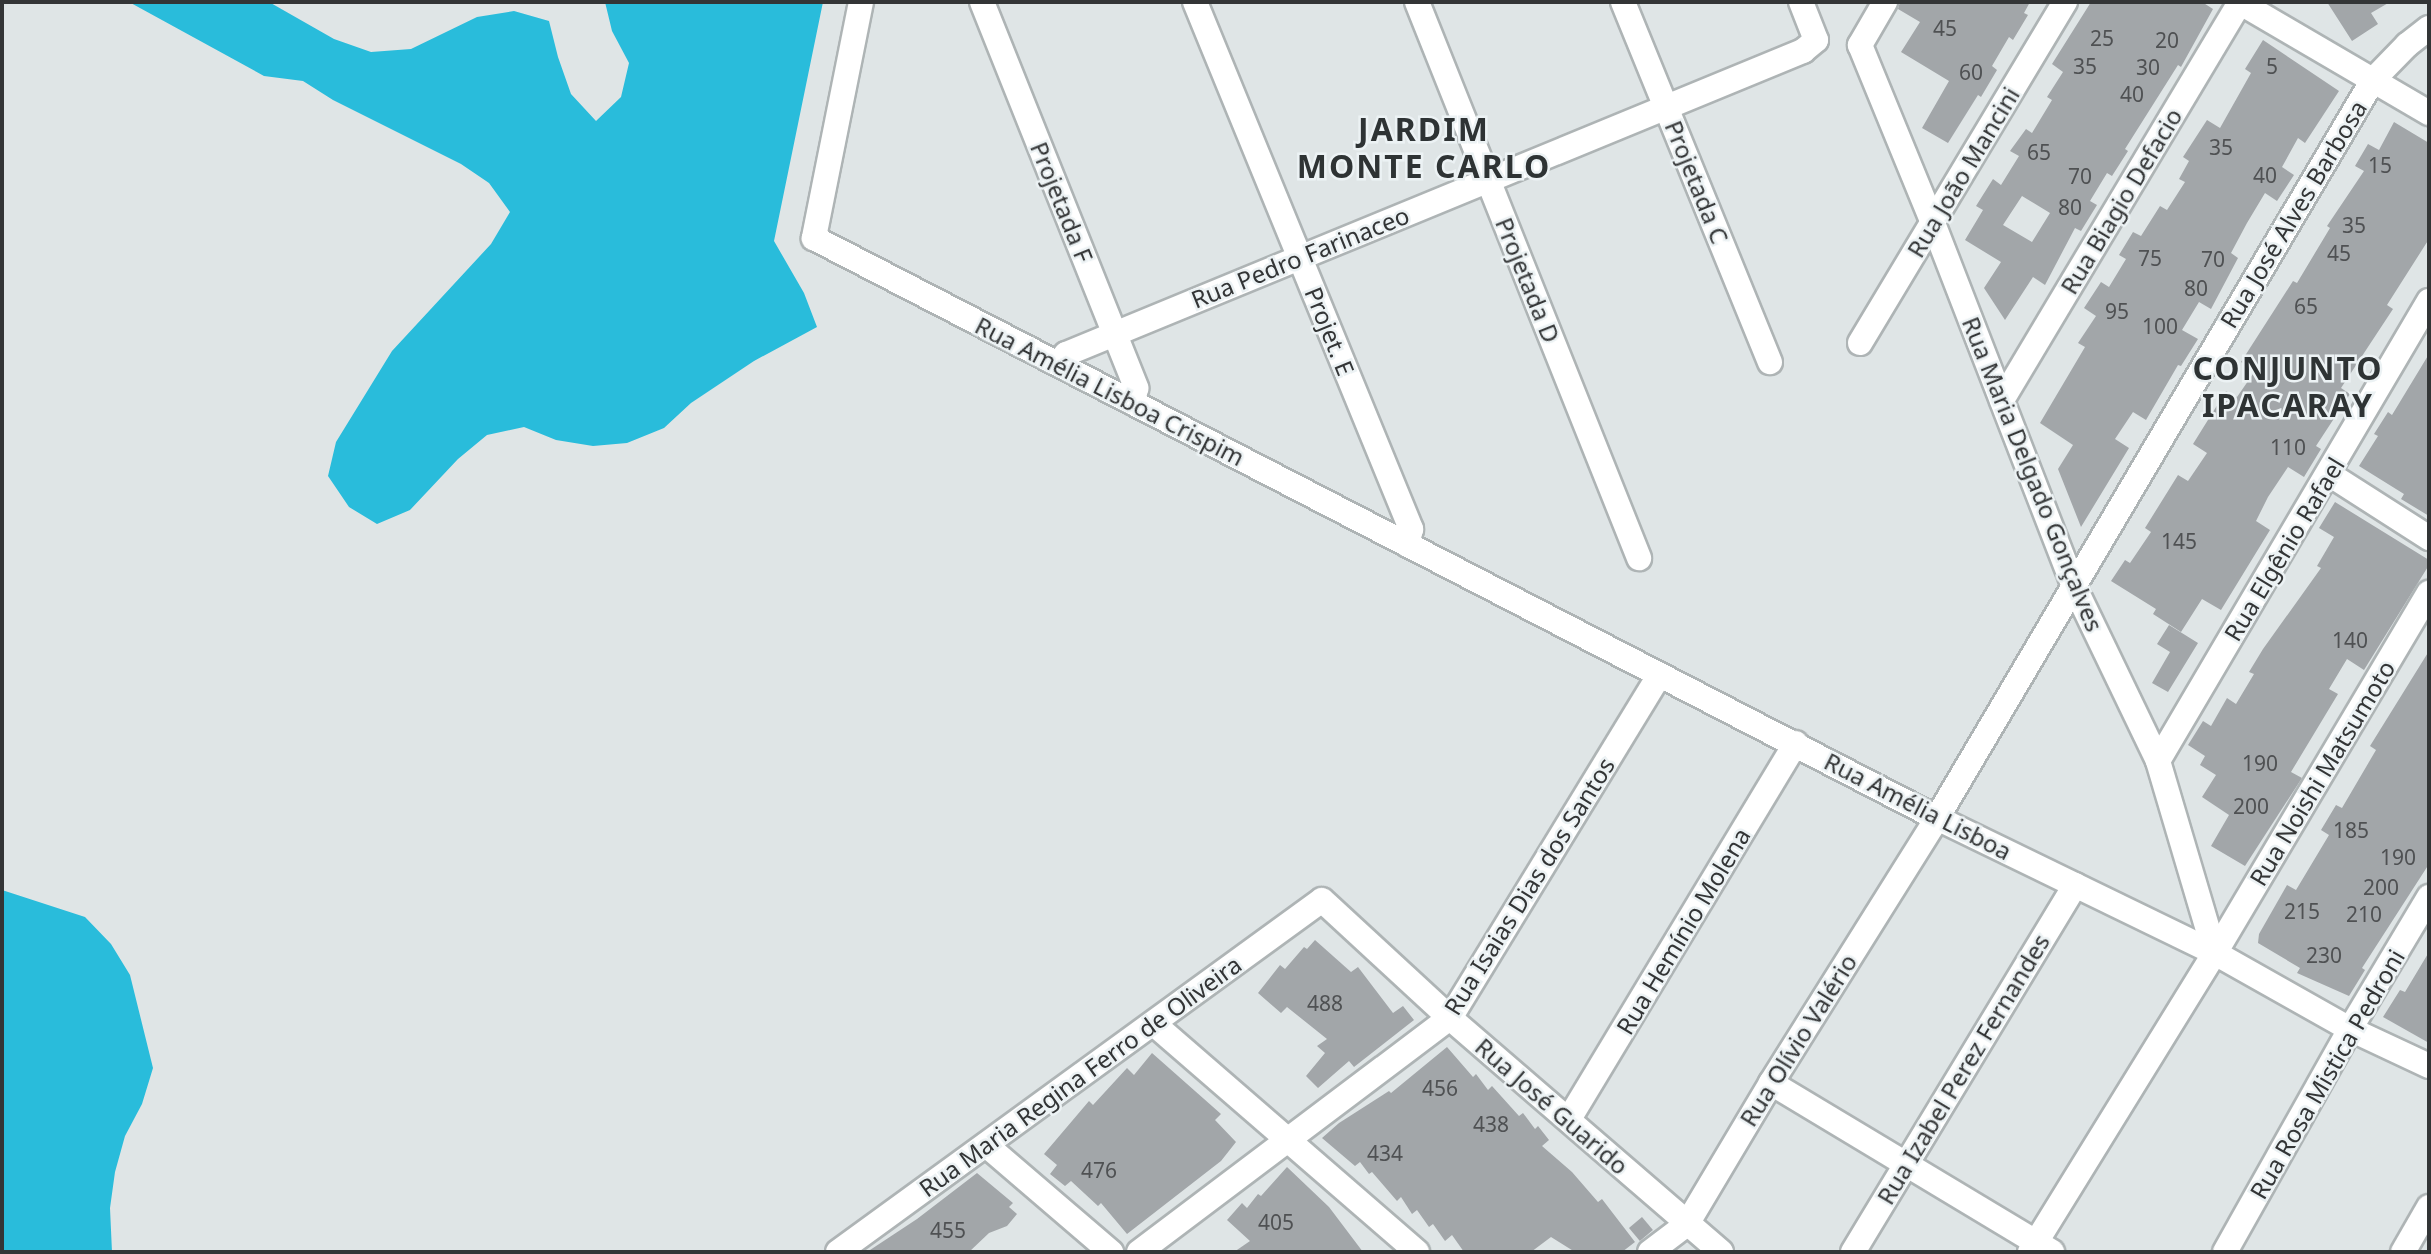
<!DOCTYPE html>
<meta charset="utf-8">
<style>
body{margin:0}
#map{position:relative;width:2431px;height:1254px;overflow:hidden;background:#dfe5e6;font-family:"Noto Sans",sans-serif}
div>[style]{position:absolute}
[style*='--x']{left:calc(var(--x)*1px);top:calc(var(--y)*1px);width:calc(var(--w)*1px);rotate:calc(var(--a)*1deg)}
.forest>*{inset:0;background:#29bcdb}
.building>*{inset:0;background:#a2a6a9;transform-origin:0 0}
.roads{filter:drop-shadow(2px 0 #aeb4b5) drop-shadow(-2px 0 #aeb4b5) drop-shadow(0 2px #aeb4b5) drop-shadow(0 -2px #aeb4b5)}
.minor>*{height:24px;margin:-12px;padding:0 12px;transform-origin:12px;border-radius:12px;background:#fff}
span{translate:-50% -50%;white-space:nowrap;text-align:center;line-height:1.15;-webkit-text-stroke:5px #ecf2f4;paint-order:stroke}
.number-label{font-size:21px;color:#4f5153}
.number-label span{-webkit-text-stroke-width:0}
.street-label{font-size:24px;color:#333536}
.district-label{font-size:32px;color:#2e3334;font-weight:700;letter-spacing:2px}
.frame{position:absolute;inset:0;border:4px solid #333536;pointer-events:none}
</style>
<div id="map">
<div class="forest">
<i style="clip-path:polygon(129px 2px,269px 2px,334px 39px,371px 52px,411px 49px,477px 17px,514px 11px,549px 21px,558px 57px,571px 94px,596px 121px,621px 97px,629px 63px,612px 31px,605px 2px,823px 2px,774px 241px,804px 293px,817px 327px,754px 361px,691px 403px,664px 428px,627px 443px,593px 446px,556px 440px,524px 427px,487px 435px,458px 459px,410px 510px,377px 524px,349px 507px,328px 476px,336px 442px,392px 351px,491px 244px,510px 212px,489px 183px,461px 164px,333px 100px,303px 81px,264px 76px)"></i>
<i style="clip-path:polygon(2px 890px,85px 917px,111px 944px,130px 975px,153px 1068px,142px 1104px,125px 1136px,115px 1172px,110px 1208px,112px 1252px,2px 1252px)"></i>
</div>
<div class="building">
<i style="clip-path:polygon(1900px 2px,2030px 2px,2024px 13px,2028px 15px,2013px 40px,2009px 37px,1992px 66px,1997px 70px,1981px 97px,1978px 95px,1948px 143px,1922px 128px,1949px 81px,1901px 52px,1920px 22px,1898px 9px)"></i>
<i style="clip-path:polygon(evenodd,2091px 2px,2202px 2px,2213px 9px,2181px 67px,2178px 65px,2125px 149px,2128px 151px,2112px 176px,2107px 173px,2090px 201px,2097px 205px,2081px 231px,2075px 228px,2045px 285px,2033px 277px,2005px 320px,1984px 288px,2001px 262px,1965px 240px,1983px 210px,1976px 206px,1993px 179px,2001px 185px,2019px 156px,2010px 151px,2026px 129px,2032px 133px,2052px 100px,2047px 97px,2063px 72px,2052px 64px,2091px 2px,2022px 196px,2050px 213px,2032px 242px,2003px 225px,2022px 196px)"></i>
<i style="clip-path:polygon(2327px 2px,2390px 2px,2371px 13px,2378px 24px,2352px 41px)"></i>
<i style="clip-path:polygon(2263px 40px,2339px 91px,2305px 143px,2298px 138px,2282px 167px,2294px 175px,2277px 201px,2265px 193px,2247px 223px,2231px 253px,2238px 258px,2211px 309px,2199px 302px,2182px 330px,2198px 339px,2181px 366px,2178px 365px,2146px 420px,2133px 412px,2115px 439px,2129px 448px,2081px 527px,2058px 469px,2073px 445px,2040px 423px,2085px 347px,2078px 343px,2096px 316px,2084px 308px,2101px 282px,2109px 287px,2126px 259px,2119px 255px,2133px 232px,2141px 236px,2160px 206px,2167px 210px,2185px 182px,2179px 179px,2189px 161px,2183px 157px,2207px 120px,2220px 128px,2251px 73px,2245px 69px)"></i>
<i style="clip-path:polygon(2394px 122px,2429px 143px,2429px 239px,2387px 305px,2393px 309px,2341px 388px,2350px 394px,2316px 446px,2321px 449px,2304px 477px,2288px 467px,2268px 497px,2256px 521px,2270px 530px,2221px 610px,2202px 599px,2181px 632px,2153px 614px,2156px 609px,2111px 581px,2125px 560px,2130px 563px,2151px 532px,2145px 528px,2178px 475px,2188px 481px,2207px 453px,2193px 444px,2226px 391px,2237px 397px,2255px 371px,2241px 362px,2293px 281px,2297px 283px,2330px 228px,2327px 226px,2364px 171px,2355px 166px,2368px 144px,2379px 150px)"></i>
<i style="clip-path:polygon(2429px 354px,2429px 516px,2401px 499px,2404px 494px,2359px 466px,2378px 436px,2374px 434px,2388px 412px,2392px 415px)"></i>
<i style="clip-path:polygon(2335px 502px,2429px 560px,2429px 565px,2364px 670px,2347px 659px,2329px 689px,2338px 694px,2291px 772px,2302px 778px,2245px 866px,2211px 846px,2229px 815px,2202px 797px,2216px 775px,2200px 765px,2205px 756px,2188px 745px,2203px 721px,2211px 726px,2227px 698px,2236px 704px,2254px 674px,2249px 672px,2263px 649px,2321px 568px,2317px 566px,2334px 537px,2319px 528px)"></i>
<i style="clip-path:polygon(2169px 625px,2198px 643px,2168px 692px,2152px 683px,2170px 652px,2157px 644px)"></i>
<i style="clip-path:polygon(2429px 651px,2429px 864px,2362px 968px,2365px 970px,2349px 996px,2297px 973px,2300px 968px,2258px 943px,2259px 934px,2287px 885px,2296px 890px,2329px 835px,2321px 830px,2336px 805px,2342px 808px,2376px 750px,2370px 746px)"></i>
<i style="clip-path:polygon(1315px 940px,1351px 972px,1358px 967px,1393px 1013px,1403px 1006px,1414px 1020px,1354px 1067px,1349px 1061px,1318px 1088px,1306px 1076px,1325px 1053px,1317px 1046px,1327px 1039px,1287px 1007px,1281px 1013px,1258px 993px,1280px 965px,1285px 969px,1304px 947px,1307px 949px)"></i>
<i style="clip-path:polygon(2429px 952px,2429px 1043px,2383px 1017px,2400px 990px,2405px 992px)"></i>
<i style="clip-path:polygon(1447px 1047px,1473px 1077px,1476px 1074px,1488px 1090px,1492px 1086px,1519px 1116px,1523px 1113px,1535px 1129px,1538px 1126px,1549px 1140px,1542px 1146px,1572px 1172px,1598px 1202px,1602px 1199px,1635px 1242px,1622px 1252px,1575px 1252px,1551px 1237px,1531px 1252px,1464px 1252px,1452px 1235px,1445px 1241px,1433px 1224px,1429px 1227px,1417px 1210px,1412px 1214px,1401px 1197px,1397px 1201px,1372px 1172px,1369px 1174px,1360px 1162px,1355px 1166px,1322px 1138px,1339px 1123px,1389px 1091px,1391px 1093px)"></i>
<i style="clip-path:polygon(1152px 1053px,1221px 1114px,1215px 1120px,1236px 1142px,1221px 1161px,1127px 1234px,1101px 1203px,1098px 1206px,1071px 1181px,1065px 1186px,1050px 1174px,1057px 1165px,1044px 1154px,1089px 1101px,1093px 1105px,1127px 1068px,1134px 1075px)"></i>
<i style="clip-path:polygon(1287px 1167px,1329px 1207px,1363px 1252px,1234px 1252px,1250px 1241px,1227px 1220px,1242px 1203px,1247px 1208px,1258px 1194px,1261px 1196px)"></i>
<i style="clip-path:polygon(977px 1173px,1013px 1203px,1009px 1207px,1017px 1214px,1007px 1226px,989px 1233px,969px 1252px,867px 1252px,917px 1219px)"></i>
<i style="left:1642px;top:1217px;width:17px;height:17px;rotate:50deg"></i>
</div>
<div class="roads">
<div class="minor">
<i style="--x:861;--y:2;--w:241;--a:101.3"></i>
<i style="--x:814;--y:238;--w:1264;--a:27.32"></i>
<i style="--x:1937;--y:818;--w:309;--a:25.9"></i>
<i style="--x:2215;--y:953;--w:155;--a:29.4"></i>
<i style="--x:2350;--y:1029;--w:87;--a:25.1"></i>
<i style="--x:982;--y:2;--w:416;--a:68.2"></i>
<i style="--x:1136;--y:388;--w:15;--a:101"></i>
<i style="--x:1195;--y:2;--w:570;--a:67.71"></i>
<i style="--x:1411;--y:529;--w:16;--a:104"></i>
<i style="--x:1417;--y:2;--w:599;--a:68.23"></i>
<i style="--x:1623;--y:2;--w:389;--a:67.8"></i>
<i style="--x:1885;--y:2;--w:50;--a:120.2"></i>
<i style="--x:1860;--y:45;--w:192;--a:67.7"></i>
<i style="--x:1933;--y:223;--w:387;--a:68.8"></i>
<i style="--x:2073;--y:584;--w:196;--a:64.3"></i>
<i style="--x:2158;--y:761;--w:200;--a:73.5"></i>
<i style="--x:2239;--y:2;--w:220;--a:30.3"></i>
<i style="--x:1860;--y:343;--w:398;--a:-59"></i>
<i style="--x:1058;--y:364;--w:13;--a:-51"></i>
<i style="--x:1066;--y:354;--w:797;--a:-22.35"></i>
<i style="--x:1803;--y:51;--w:17;--a:-40"></i>
<i style="--x:1816;--y:40;--w:41;--a:-111.5"></i>
<i style="--x:2002;--y:400;--w:464;--a:-59.1"></i>
<i style="--x:2329;--y:474;--w:119;--a:32.6"></i>
<i style="--x:2158;--y:761;--w:534;--a:-59.5"></i>
<i style="--x:1154;--y:1024;--w:348;--a:40.9"></i>
<i style="--x:1771;--y:1083;--w:328;--a:31"></i>
<i style="--x:1569;--y:1119;--w:439;--a:-58.9"></i>
<i style="--x:986;--y:1145;--w:165;--a:40.6"></i>
<i style="--x:838;--y:1252;--w:598;--a:-36.03"></i>
<i style="--x:1322;--y:900;--w:174;--a:42.7"></i>
<i style="--x:1450;--y:1018;--w:358;--a:40.8"></i>
<i style="--x:1139;--y:1252;--w:389;--a:-37"></i>
<i style="--x:1450;--y:1018;--w:402;--a:-58.6"></i>
<i style="--x:1650;--y:1252;--w:46;--a:-37.1"></i>
<i style="--x:1687;--y:1224;--w:164;--a:-59.2"></i>
<i style="--x:1771;--y:1083;--w:313;--a:-57.9"></i>
<i style="--x:1937;--y:818;--w:857;--a:-59.43"></i>
<i style="--x:2373;--y:80;--w:49;--a:-45.8"></i>
<i style="--x:2407;--y:45;--w:28;--a:-38"></i>
<i style="--x:1853;--y:1252;--w:429;--a:-58.8"></i>
<i style="--x:2030;--y:1252;--w:352;--a:-58.3"></i>
<i style="--x:2215;--y:953;--w:419;--a:-59.3"></i>
<i style="--x:2225;--y:1252;--w:256;--a:-60.7"></i>
<i style="--x:2350;--y:1029;--w:154;--a:-59.1"></i>
<i style="--x:2403;--y:1252;--w:52;--a:-60"></i>
</div>
</div>
<div class="number-label">
<span style="left:1945px;top:28px">45</span>
<span style="left:2102px;top:38px">25</span>
<span style="left:2167px;top:40px">20</span>
<span style="left:2085px;top:66px">35</span>
<span style="left:2272px;top:66px">5</span>
<span style="left:2148px;top:67px">30</span>
<span style="left:1971px;top:72px">60</span>
<span style="left:2132px;top:94px">40</span>
<span style="left:2221px;top:147px">35</span>
<span style="left:2039px;top:152px">65</span>
<span style="left:2380px;top:165px">15</span>
<span style="left:2265px;top:175px">40</span>
<span style="left:2080px;top:176px">70</span>
<span style="left:2070px;top:207px">80</span>
<span style="left:2354px;top:225px">35</span>
<span style="left:2339px;top:253px">45</span>
<span style="left:2150px;top:258px">75</span>
<span style="left:2213px;top:259px">70</span>
<span style="left:2196px;top:288px">80</span>
<span style="left:2306px;top:306px">65</span>
<span style="left:2117px;top:311px">95</span>
<span style="left:2160px;top:326px">100</span>
<span style="left:2288px;top:447px">110</span>
<span style="left:2179px;top:541px">145</span>
<span style="left:2350px;top:640px">140</span>
<span style="left:2260px;top:763px">190</span>
<span style="left:2251px;top:806px">200</span>
<span style="left:2351px;top:830px">185</span>
<span style="left:2398px;top:857px">190</span>
<span style="left:2381px;top:887px">200</span>
<span style="left:2302px;top:911px">215</span>
<span style="left:2364px;top:914px">210</span>
<span style="left:2324px;top:955px">230</span>
<span style="left:1325px;top:1003px">488</span>
<span style="left:1440px;top:1088px">456</span>
<span style="left:1491px;top:1124px">438</span>
<span style="left:1385px;top:1153px">434</span>
<span style="left:1099px;top:1170px">476</span>
<span style="left:1276px;top:1222px">405</span>
<span style="left:948px;top:1230px">455</span>
</div>
<div class="street-label">
<span style="left:1963px;top:172px;rotate:-59deg">Rua João Mancini</span>
<span style="left:1697px;top:182px;rotate:68deg">Projetada C</span>
<span style="left:2121px;top:201px;rotate:-59deg">Rua Biagio Defacio</span>
<span style="left:1062px;top:202px;rotate:68deg">Projetada F</span>
<span style="left:2293px;top:214px;rotate:-59deg">Rua José Alves Barbosa</span>
<span style="left:1300px;top:257px;rotate:-22deg">Rua Pedro Farinaceo</span>
<span style="left:1528px;top:280px;rotate:68deg">Projetada D</span>
<span style="left:1330px;top:331px;rotate:68deg">Projet. E</span>
<span style="left:1110px;top:391px;rotate:27deg">Rua Amélia Lisboa Crispim</span>
<span style="left:2033px;top:474px;rotate:68deg">Rua Maria Delgado Gonçalves</span>
<span style="left:2284px;top:549px;rotate:-59deg">Rua Elgênio Rafael</span>
<span style="left:2322px;top:773px;rotate:-59deg">Rua Noishi Matsumoto</span>
<span style="left:1918px;top:806px;rotate:27deg">Rua Amélia Lisboa</span>
<span style="left:1529px;top:886px;rotate:-58deg">Rua Isaias Dias dos Santos</span>
<span style="left:1683px;top:931px;rotate:-59deg">Rua Hemínio Molena</span>
<span style="left:1798px;top:1040px;rotate:-58deg">Rua Olívio Valério</span>
<span style="left:1963px;top:1069px;rotate:-59deg">Rua Izabel Perez Fernandes</span>
<span style="left:2327px;top:1074px;rotate:-60deg">Rua Rosa Mistica Pedroni</span>
<span style="left:1080px;top:1076px;rotate:-36deg">Rua Maria Regina Ferro de Oliveira</span>
<span style="left:1552px;top:1106px;rotate:41deg">Rua José Guarido</span>
</div>
<div class="district-label">
<span style="left:1424px;top:148px">JARDIM<br>MONTE CARLO</span>
<span style="left:2288px;top:387px">CONJUNTO<br>IPACARAY</span>
</div>
<div class="frame"></div>
</div>
